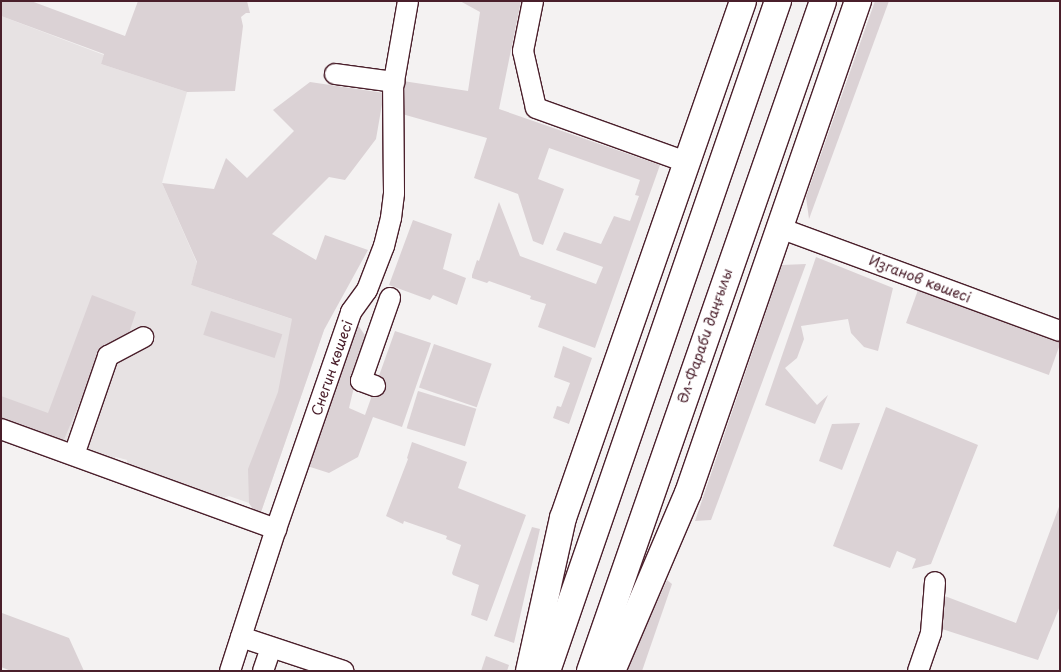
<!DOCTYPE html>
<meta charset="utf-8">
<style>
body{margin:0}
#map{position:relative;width:1061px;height:672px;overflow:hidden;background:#f4f2f2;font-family:"Playpen Sans",sans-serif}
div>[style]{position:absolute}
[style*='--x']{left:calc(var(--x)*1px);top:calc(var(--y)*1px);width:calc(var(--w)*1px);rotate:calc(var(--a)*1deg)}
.built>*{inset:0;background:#e7e2e3}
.green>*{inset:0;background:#dbd2d5;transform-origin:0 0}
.roads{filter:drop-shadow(1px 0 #4a1f2b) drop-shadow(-1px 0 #4a1f2b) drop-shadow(0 1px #4a1f2b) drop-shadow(0 -1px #4a1f2b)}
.minor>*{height:20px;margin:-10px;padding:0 10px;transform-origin:10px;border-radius:10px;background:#fff}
.major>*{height:26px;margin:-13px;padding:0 13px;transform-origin:13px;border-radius:13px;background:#fff}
span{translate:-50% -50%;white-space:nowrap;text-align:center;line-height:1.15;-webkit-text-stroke:4px #fff;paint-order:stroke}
.street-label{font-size:14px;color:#4a1f2b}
.frame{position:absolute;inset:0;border:2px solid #4a1f2b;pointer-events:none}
</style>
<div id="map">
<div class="built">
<i style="clip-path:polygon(1px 16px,104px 55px,101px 64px,187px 92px,162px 183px,197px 263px,191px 285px,324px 330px,261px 512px,253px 509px,249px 503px,229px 496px,220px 499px,127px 465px,127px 460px,116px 457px,91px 472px,1px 441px)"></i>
</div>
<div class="green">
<i style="clip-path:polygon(1px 1px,31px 1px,125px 36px,138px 1px,247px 1px,250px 13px,246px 13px,241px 17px,243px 26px,235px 91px,187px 92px,101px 64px,104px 54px,1px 16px)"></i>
<i style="clip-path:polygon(460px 1px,521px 1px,499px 109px,660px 165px,595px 348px,538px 327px,546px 304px,530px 299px,531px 296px,489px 281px,487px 283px,472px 278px,472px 275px,477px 260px,479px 261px,499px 202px,520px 256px,596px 284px,603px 267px,556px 250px,564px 232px,601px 244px,614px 216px,630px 221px,639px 196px,635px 195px,640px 180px,549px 148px,538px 179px,564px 189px,543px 245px,533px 241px,518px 194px,474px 178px,487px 138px,402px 114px,403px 81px,468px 91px,480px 12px)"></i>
<i style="clip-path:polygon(875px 1px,889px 1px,809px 219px,806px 197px)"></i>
<i style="clip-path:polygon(310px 82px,384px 93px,376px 139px,345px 180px,329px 177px,272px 234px,316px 260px,325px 235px,368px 250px,324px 330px,261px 512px,253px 509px,249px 503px,248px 469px,278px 392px,292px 319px,191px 285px,197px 262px,162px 183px,214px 189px,226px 158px,247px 178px,294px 131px,273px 110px)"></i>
<i style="clip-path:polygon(413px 220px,452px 234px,443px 269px,466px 278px,457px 305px,433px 295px,430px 300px,389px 285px)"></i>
<i style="clip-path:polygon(816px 257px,893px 288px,878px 351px,864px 347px,851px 333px,848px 319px,801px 326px,804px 339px,797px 358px,785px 368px,817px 405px,828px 395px,815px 424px,765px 405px)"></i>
<i style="clip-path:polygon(806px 264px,711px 520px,695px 521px,782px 265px)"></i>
<i style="left:918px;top:290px;width:152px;height:35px;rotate:20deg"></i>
<i style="clip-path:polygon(92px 295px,136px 312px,127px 339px,107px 345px,96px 364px,63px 442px,1px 421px,1px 396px,48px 413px)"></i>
<i style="left:211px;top:311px;width:75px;height:25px;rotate:18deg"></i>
<i style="clip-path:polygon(354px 319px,366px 337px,349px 408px,365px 415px,395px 331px,431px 343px,402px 427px,373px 417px,358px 457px,329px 473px,304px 465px)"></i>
<i style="left:434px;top:344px;width:61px;height:46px;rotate:19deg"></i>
<i style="clip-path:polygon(563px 346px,592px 358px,569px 424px,553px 418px,557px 406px,561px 407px,570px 383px,554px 377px)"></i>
<i style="left:418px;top:391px;width:61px;height:39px;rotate:17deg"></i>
<i style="clip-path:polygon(886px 407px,978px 445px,931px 564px,912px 569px,916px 559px,897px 551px,890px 568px,833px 546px)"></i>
<i style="clip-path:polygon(860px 423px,842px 470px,819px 461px,832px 424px)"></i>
<i style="clip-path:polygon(412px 442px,467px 462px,458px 488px,526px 515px,487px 621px,471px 615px,479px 585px,453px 575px,452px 573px,461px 545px,446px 539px,447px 536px,404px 521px,403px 524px,386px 516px,408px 459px,407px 458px)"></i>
<i style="clip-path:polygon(1060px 504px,1060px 606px,1038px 660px,942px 629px,942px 595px,1016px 623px)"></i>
<i style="clip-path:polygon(532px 527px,540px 529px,514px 643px,494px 636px)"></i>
<i style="clip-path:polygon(667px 580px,672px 584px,642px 671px,626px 671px)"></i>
<i style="clip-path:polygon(2px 613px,69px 638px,84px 671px,11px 671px,1px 667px)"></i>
<i style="clip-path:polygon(486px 656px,509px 665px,507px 671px,481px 671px)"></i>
</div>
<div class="roads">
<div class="minor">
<i style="--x:533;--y:1;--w:51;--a:101.3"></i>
<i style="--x:523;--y:51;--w:58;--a:77.2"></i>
<i style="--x:536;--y:108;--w:159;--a:19.8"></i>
<i style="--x:335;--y:74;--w:60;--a:7.7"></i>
<i style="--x:780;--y:228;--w:298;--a:20.2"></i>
<i style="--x:375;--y:386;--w:15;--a:-160"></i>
<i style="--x:361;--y:381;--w:88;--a:-70.7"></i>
<i style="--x:1;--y:429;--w:293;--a:20"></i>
<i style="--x:74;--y:455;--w:105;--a:-71"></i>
<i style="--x:108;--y:356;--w:40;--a:-28"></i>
<i style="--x:241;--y:637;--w:108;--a:18.4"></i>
<i style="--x:230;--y:671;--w:149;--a:-72.1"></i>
<i style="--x:276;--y:529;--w:230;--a:-70.9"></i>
<i style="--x:351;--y:312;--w:27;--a:-54"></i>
<i style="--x:367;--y:290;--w:47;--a:-68.9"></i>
<i style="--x:384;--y:246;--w:29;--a:-76"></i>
<i style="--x:391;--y:218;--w:25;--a:-83"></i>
<i style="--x:394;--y:193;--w:106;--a:-90.5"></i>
<i style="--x:393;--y:87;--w:87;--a:-80.1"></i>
<i style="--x:263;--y:671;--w:24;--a:-71"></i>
<i style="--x:918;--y:671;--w:40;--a:-71.1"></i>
<i style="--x:931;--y:633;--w:51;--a:-85.5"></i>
</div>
<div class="major">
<i style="--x:529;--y:671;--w:157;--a:-77.5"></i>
<i style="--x:563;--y:518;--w:547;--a:-70.8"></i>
<i style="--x:547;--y:671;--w:709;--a:-70.98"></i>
<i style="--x:590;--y:671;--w:709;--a:-70.82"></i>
<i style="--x:612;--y:671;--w:194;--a:-66.9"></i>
<i style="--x:688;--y:493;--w:521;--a:-70.94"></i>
</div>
</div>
<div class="street-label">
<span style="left:920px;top:279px;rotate:21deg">Изганов көшесі</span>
<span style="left:705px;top:336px;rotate:-71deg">Әл-Фараби даңғылы</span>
<span style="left:332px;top:368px;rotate:-71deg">Снегин көшесі</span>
</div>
<div class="frame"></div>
</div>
